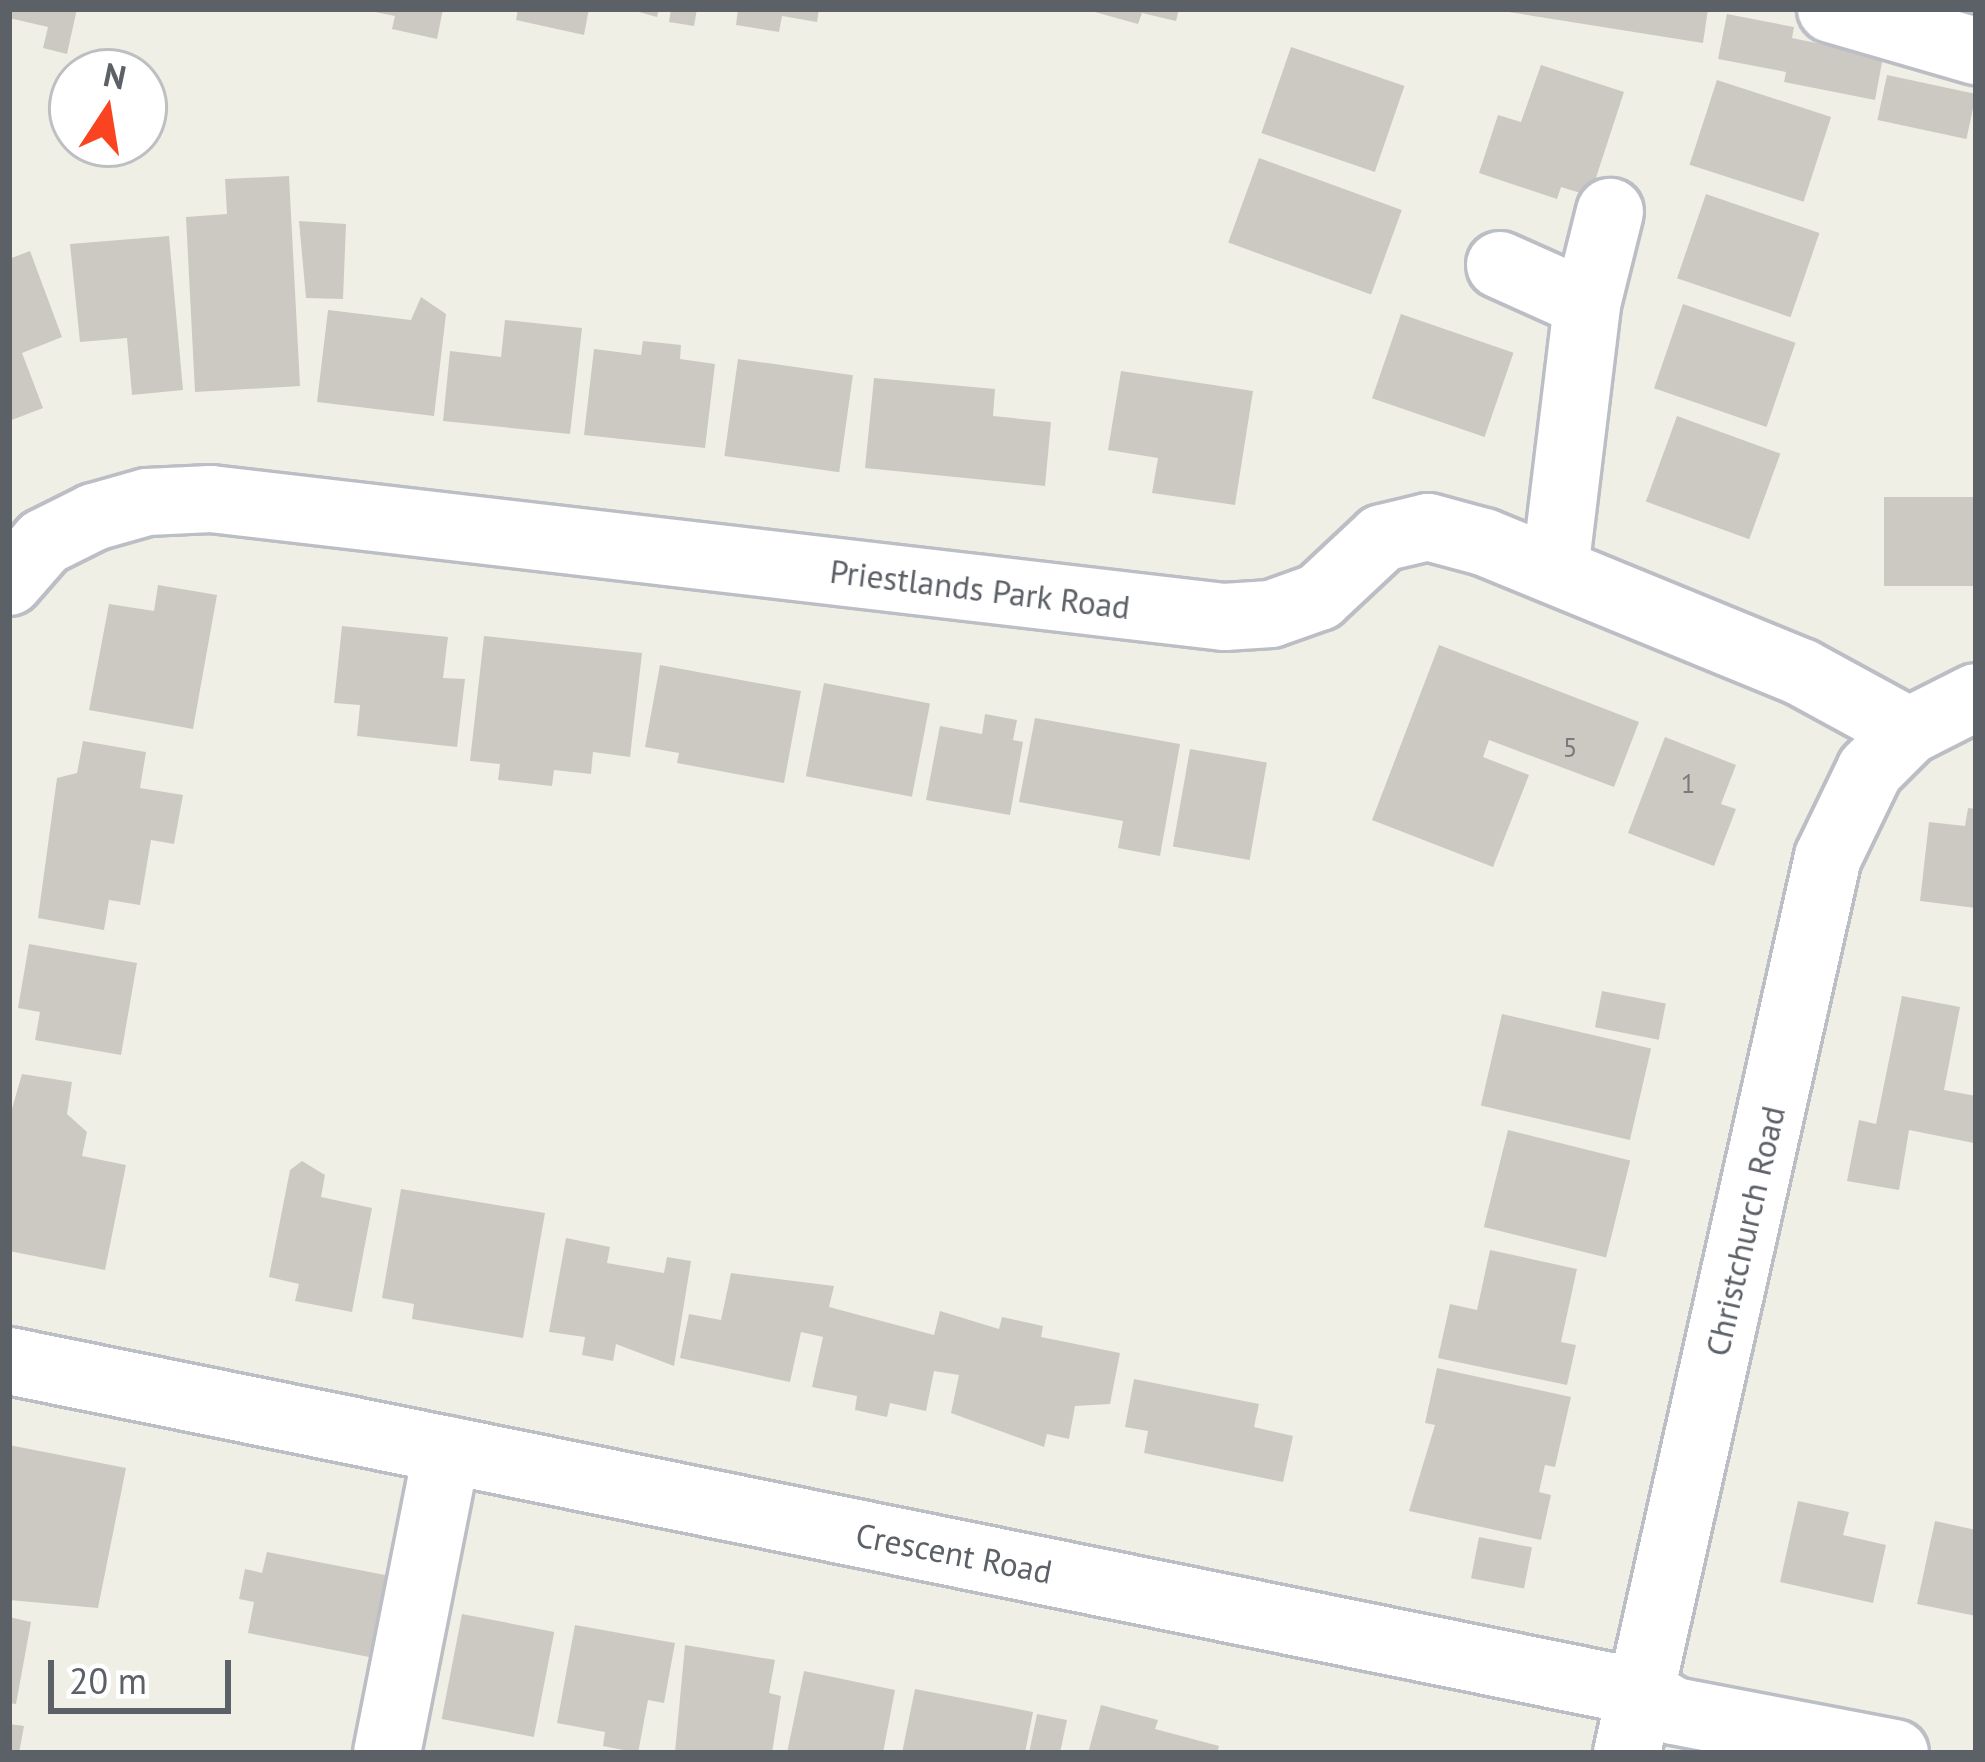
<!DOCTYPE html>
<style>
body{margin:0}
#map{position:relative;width:1985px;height:1762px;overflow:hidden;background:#f0efe5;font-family:"PT Sans",sans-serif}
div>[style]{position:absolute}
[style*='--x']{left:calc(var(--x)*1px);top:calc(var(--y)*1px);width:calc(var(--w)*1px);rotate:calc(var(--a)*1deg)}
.building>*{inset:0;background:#ccc9c2;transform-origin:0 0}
.roads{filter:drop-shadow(3px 0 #bcbec5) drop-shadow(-3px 0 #bcbec5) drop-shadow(0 3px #bcbec5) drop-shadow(0 -3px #bcbec5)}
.minor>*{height:66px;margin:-33px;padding:0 33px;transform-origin:33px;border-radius:33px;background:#fff}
span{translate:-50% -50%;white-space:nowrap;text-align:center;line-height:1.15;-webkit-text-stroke:10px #fff;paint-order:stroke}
.number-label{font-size:27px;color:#787a7e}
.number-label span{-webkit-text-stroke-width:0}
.street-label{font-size:33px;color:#5c6067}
.frame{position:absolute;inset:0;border:12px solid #5c6067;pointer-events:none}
.north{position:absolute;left:48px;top:48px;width:120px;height:120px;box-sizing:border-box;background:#fff;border:3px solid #bebfc2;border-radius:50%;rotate:12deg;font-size:33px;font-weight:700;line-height:48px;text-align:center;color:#5c6067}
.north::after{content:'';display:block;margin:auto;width:42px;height:54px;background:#fa4421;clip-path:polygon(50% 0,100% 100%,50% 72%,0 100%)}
.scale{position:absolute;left:48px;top:1660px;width:183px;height:54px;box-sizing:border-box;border:6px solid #5c6067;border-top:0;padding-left:15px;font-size:36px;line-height:42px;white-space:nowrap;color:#5c6067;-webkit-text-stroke:9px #fff;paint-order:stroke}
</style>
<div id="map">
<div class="building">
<i style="clip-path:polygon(9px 9px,77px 9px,67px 54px,43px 48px,48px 27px,9px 18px)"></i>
<i style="clip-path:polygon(443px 9px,437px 39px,392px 29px,395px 16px,370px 11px)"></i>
<i style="clip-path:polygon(518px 9px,589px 9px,584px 35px,516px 20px)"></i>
<i style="clip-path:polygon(628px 9px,659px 9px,657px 17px)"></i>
<i style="clip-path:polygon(671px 9px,697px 9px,694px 26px,669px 22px)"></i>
<i style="clip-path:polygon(738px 9px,819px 9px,817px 22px,782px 16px,779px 32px,736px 25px)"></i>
<i style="clip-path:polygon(1084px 9px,1179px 9px,1176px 21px,1142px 13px,1138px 24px)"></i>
<i style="clip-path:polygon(1490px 9px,1708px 9px,1703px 43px)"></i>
<i style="clip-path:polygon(1727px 14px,1794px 27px,1792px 38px,1883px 57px,1875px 100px,1784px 82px,1786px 72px,1718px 59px)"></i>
<i style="left:1291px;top:47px;width:120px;height:91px;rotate:19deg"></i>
<i style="clip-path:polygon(1541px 65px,1624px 92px,1590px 196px,1561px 187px,1557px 199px,1479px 173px,1498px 115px,1521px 122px)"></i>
<i style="left:1887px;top:75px;width:91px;height:46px;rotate:12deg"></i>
<i style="left:1717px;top:80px;width:120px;height:89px;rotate:18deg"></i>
<i style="left:1259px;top:158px;width:152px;height:90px;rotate:20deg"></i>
<i style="clip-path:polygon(289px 176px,300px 386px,195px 392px,186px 217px,227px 214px,225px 179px)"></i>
<i style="left:1706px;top:194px;width:120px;height:89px;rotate:19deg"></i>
<i style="clip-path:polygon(299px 221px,346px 224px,343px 299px,306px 298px)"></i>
<i style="clip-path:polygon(169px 236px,183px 390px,132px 395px,127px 338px,80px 342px,70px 244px)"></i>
<i style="clip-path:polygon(30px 251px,62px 337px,22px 353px,43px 408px,9px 421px,9px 259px)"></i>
<i style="clip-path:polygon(421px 297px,446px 314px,434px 416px,317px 402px,328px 310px,411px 320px)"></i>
<i style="left:1683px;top:304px;width:119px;height:89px;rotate:19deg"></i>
<i style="left:1401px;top:314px;width:119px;height:89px;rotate:19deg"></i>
<i style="clip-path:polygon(505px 320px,582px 328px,570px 434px,443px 421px,450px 351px,501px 357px)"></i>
<i style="clip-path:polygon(643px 341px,681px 345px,680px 359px,715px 364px,705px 448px,584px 435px,594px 349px,641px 355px)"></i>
<i style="left:738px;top:359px;width:116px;height:98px;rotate:8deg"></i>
<i style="clip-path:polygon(1121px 371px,1253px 391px,1235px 505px,1152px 493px,1158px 458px,1108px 450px)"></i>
<i style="clip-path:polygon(874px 378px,995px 389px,993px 416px,1051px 422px,1045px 486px,865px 468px)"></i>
<i style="left:1677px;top:416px;width:110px;height:91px;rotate:20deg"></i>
<i style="left:1976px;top:497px;width:89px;height:92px;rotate:90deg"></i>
<i style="clip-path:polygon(158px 585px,217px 595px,193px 729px,89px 710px,109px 604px,154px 611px)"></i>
<i style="clip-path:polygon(342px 626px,448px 637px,443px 678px,465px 679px,457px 747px,357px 736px,360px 705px,334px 703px)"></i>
<i style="clip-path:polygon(484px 636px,642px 653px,630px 757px,593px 752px,591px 774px,554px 770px,552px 786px,498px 780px,500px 764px,470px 761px)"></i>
<i style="clip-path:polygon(1439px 645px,1639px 722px,1614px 787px,1489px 740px,1483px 757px,1529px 775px,1493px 867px,1372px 820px)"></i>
<i style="clip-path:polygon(660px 665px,801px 691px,784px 783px,677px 763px,679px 753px,645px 747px)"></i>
<i style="left:824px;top:683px;width:108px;height:95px;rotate:11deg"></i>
<i style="clip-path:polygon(985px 714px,1017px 720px,1013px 740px,1023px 742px,1010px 815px,926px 800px,940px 726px,982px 734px)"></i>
<i style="clip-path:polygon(1035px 718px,1180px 744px,1160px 856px,1118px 848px,1123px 821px,1019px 802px)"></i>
<i style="clip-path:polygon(1665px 737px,1736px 765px,1721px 804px,1736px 809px,1714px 866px,1628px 833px)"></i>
<i style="clip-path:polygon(83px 741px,146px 752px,140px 788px,183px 795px,174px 844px,151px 840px,140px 905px,109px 900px,104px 930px,38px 918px,57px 778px,77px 773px)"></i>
<i style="left:1190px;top:749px;width:78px;height:99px;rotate:10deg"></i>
<i style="clip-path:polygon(1968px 808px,1976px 809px,1976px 908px,1920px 901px,1929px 822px,1965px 826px)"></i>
<i style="clip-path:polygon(29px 944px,137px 963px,121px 1055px,35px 1040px,40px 1012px,18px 1008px)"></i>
<i style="left:1602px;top:991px;width:65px;height:37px;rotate:11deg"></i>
<i style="clip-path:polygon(1902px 996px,1960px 1007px,1944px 1090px,1976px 1096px,1976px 1133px,1974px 1143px,1909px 1130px,1899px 1190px,1847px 1181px,1859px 1120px,1876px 1124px)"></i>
<i style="left:1502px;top:1014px;width:153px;height:94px;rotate:13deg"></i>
<i style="clip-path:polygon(22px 1074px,72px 1082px,67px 1114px,87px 1132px,82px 1156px,126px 1165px,105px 1270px,9px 1251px,9px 1119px)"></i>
<i style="left:1508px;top:1130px;width:126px;height:100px;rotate:14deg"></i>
<i style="clip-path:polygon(302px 1161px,325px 1175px,321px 1197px,372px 1208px,352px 1312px,295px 1301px,299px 1284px,269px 1277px,290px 1170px)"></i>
<i style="clip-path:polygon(401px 1189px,545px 1213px,523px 1338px,412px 1319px,414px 1304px,382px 1298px)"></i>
<i style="clip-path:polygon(566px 1238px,610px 1247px,607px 1263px,664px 1273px,667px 1257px,691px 1261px,674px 1366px,616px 1344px,613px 1361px,582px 1355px,585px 1337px,549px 1332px)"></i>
<i style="clip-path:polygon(1490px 1250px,1577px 1269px,1561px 1342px,1576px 1345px,1567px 1385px,1438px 1358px,1450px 1304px,1477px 1310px)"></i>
<i style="clip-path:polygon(731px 1273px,834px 1286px,829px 1307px,934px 1335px,940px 1311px,999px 1329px,1002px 1317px,1043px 1326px,1041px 1337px,1120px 1353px,1110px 1404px,1075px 1406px,1069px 1439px,1047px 1434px,1044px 1447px,951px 1413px,959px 1375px,934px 1371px,926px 1411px,890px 1403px,887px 1417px,855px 1410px,857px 1396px,812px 1387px,823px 1337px,801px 1332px,790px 1382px,680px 1358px,689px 1314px,721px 1320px)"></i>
<i style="clip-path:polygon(1437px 1368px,1571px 1397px,1555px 1467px,1545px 1465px,1539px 1492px,1551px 1495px,1541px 1540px,1409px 1511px,1435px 1425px,1425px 1423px)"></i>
<i style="clip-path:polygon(1134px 1379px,1259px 1404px,1254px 1427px,1293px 1436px,1283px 1482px,1144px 1453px,1148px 1431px,1125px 1427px)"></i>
<i style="clip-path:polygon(9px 1445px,126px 1468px,98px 1608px,9px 1600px)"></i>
<i style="clip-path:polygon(1798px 1501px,1849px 1512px,1843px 1535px,1886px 1545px,1873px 1603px,1780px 1582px)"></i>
<i style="clip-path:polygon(1935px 1521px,1976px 1530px,1976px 1616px,1917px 1604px)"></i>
<i style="left:1479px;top:1537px;width:54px;height:42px;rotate:11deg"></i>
<i style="clip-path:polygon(267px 1552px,390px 1576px,374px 1658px,248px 1633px,254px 1602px,239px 1599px,245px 1569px,262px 1573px)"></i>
<i style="left:462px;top:1614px;width:94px;height:107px;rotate:11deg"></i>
<i style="clip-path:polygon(9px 1617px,31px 1622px,16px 1704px,9px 1703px)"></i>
<i style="clip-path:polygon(575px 1625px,675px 1643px,664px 1703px,648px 1700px,638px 1753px,603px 1746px,605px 1732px,557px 1723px)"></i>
<i style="clip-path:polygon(685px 1645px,775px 1660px,769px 1693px,781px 1696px,772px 1753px,675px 1752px)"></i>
<i style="clip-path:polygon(804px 1671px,895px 1690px,883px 1753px,787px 1753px)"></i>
<i style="clip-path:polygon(915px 1689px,1033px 1712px,1025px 1753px,902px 1753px)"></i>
<i style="clip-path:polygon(1101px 1705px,1158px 1720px,1155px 1729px,1219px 1746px,1217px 1753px,1088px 1753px)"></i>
<i style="clip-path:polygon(1037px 1714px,1067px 1720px,1060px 1753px,1029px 1753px)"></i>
<i style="clip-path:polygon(9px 1724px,24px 1726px,19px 1753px,9px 1753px)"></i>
</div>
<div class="roads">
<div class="minor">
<i style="--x:1831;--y:9;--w:151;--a:16.2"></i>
<i style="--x:1500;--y:265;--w:95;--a:24.1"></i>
<i style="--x:1555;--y:570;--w:268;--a:-83.1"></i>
<i style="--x:1587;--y:304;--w:95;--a:-76"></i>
<i style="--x:9;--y:582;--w:53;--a:-48.8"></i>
<i style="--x:44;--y:542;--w:56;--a:-26.6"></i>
<i style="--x:94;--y:517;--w:55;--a:-15.8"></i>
<i style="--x:147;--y:502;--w:64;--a:-2.7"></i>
<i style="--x:211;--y:499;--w:1020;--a:6.64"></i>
<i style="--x:1224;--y:617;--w:47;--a:-3.7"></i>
<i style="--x:1271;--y:614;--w:51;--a:-19.5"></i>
<i style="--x:1319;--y:597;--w:86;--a:-43.1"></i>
<i style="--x:1382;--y:538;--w:47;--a:-13.4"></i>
<i style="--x:1428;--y:527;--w:58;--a:15"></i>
<i style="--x:1484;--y:542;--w:343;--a:22.3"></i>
<i style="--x:1801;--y:672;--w:123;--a:28.6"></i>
<i style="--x:9;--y:1361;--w:1668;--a:11.48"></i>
<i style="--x:1644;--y:1693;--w:35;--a:31"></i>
<i style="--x:1674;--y:1711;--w:225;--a:10.8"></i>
<i style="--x:387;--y:1753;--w:309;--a:-78.8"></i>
<i style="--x:1627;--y:1753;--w:918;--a:-77.36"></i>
<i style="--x:1828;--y:857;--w:97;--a:-64.2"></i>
<i style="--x:1870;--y:770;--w:55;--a:-45"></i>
<i style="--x:1909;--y:731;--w:75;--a:-26.9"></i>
</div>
</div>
<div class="number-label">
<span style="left:1570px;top:748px">5</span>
<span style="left:1688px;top:784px">1</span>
</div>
<div class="street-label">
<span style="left:980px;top:589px;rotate:7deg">Priestlands Park Road</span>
<span style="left:1745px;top:1231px;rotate:-77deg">Christchurch Road</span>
<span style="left:954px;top:1553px;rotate:11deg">Crescent Road</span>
</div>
<div class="frame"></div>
<div class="north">N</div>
<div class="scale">20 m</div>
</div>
